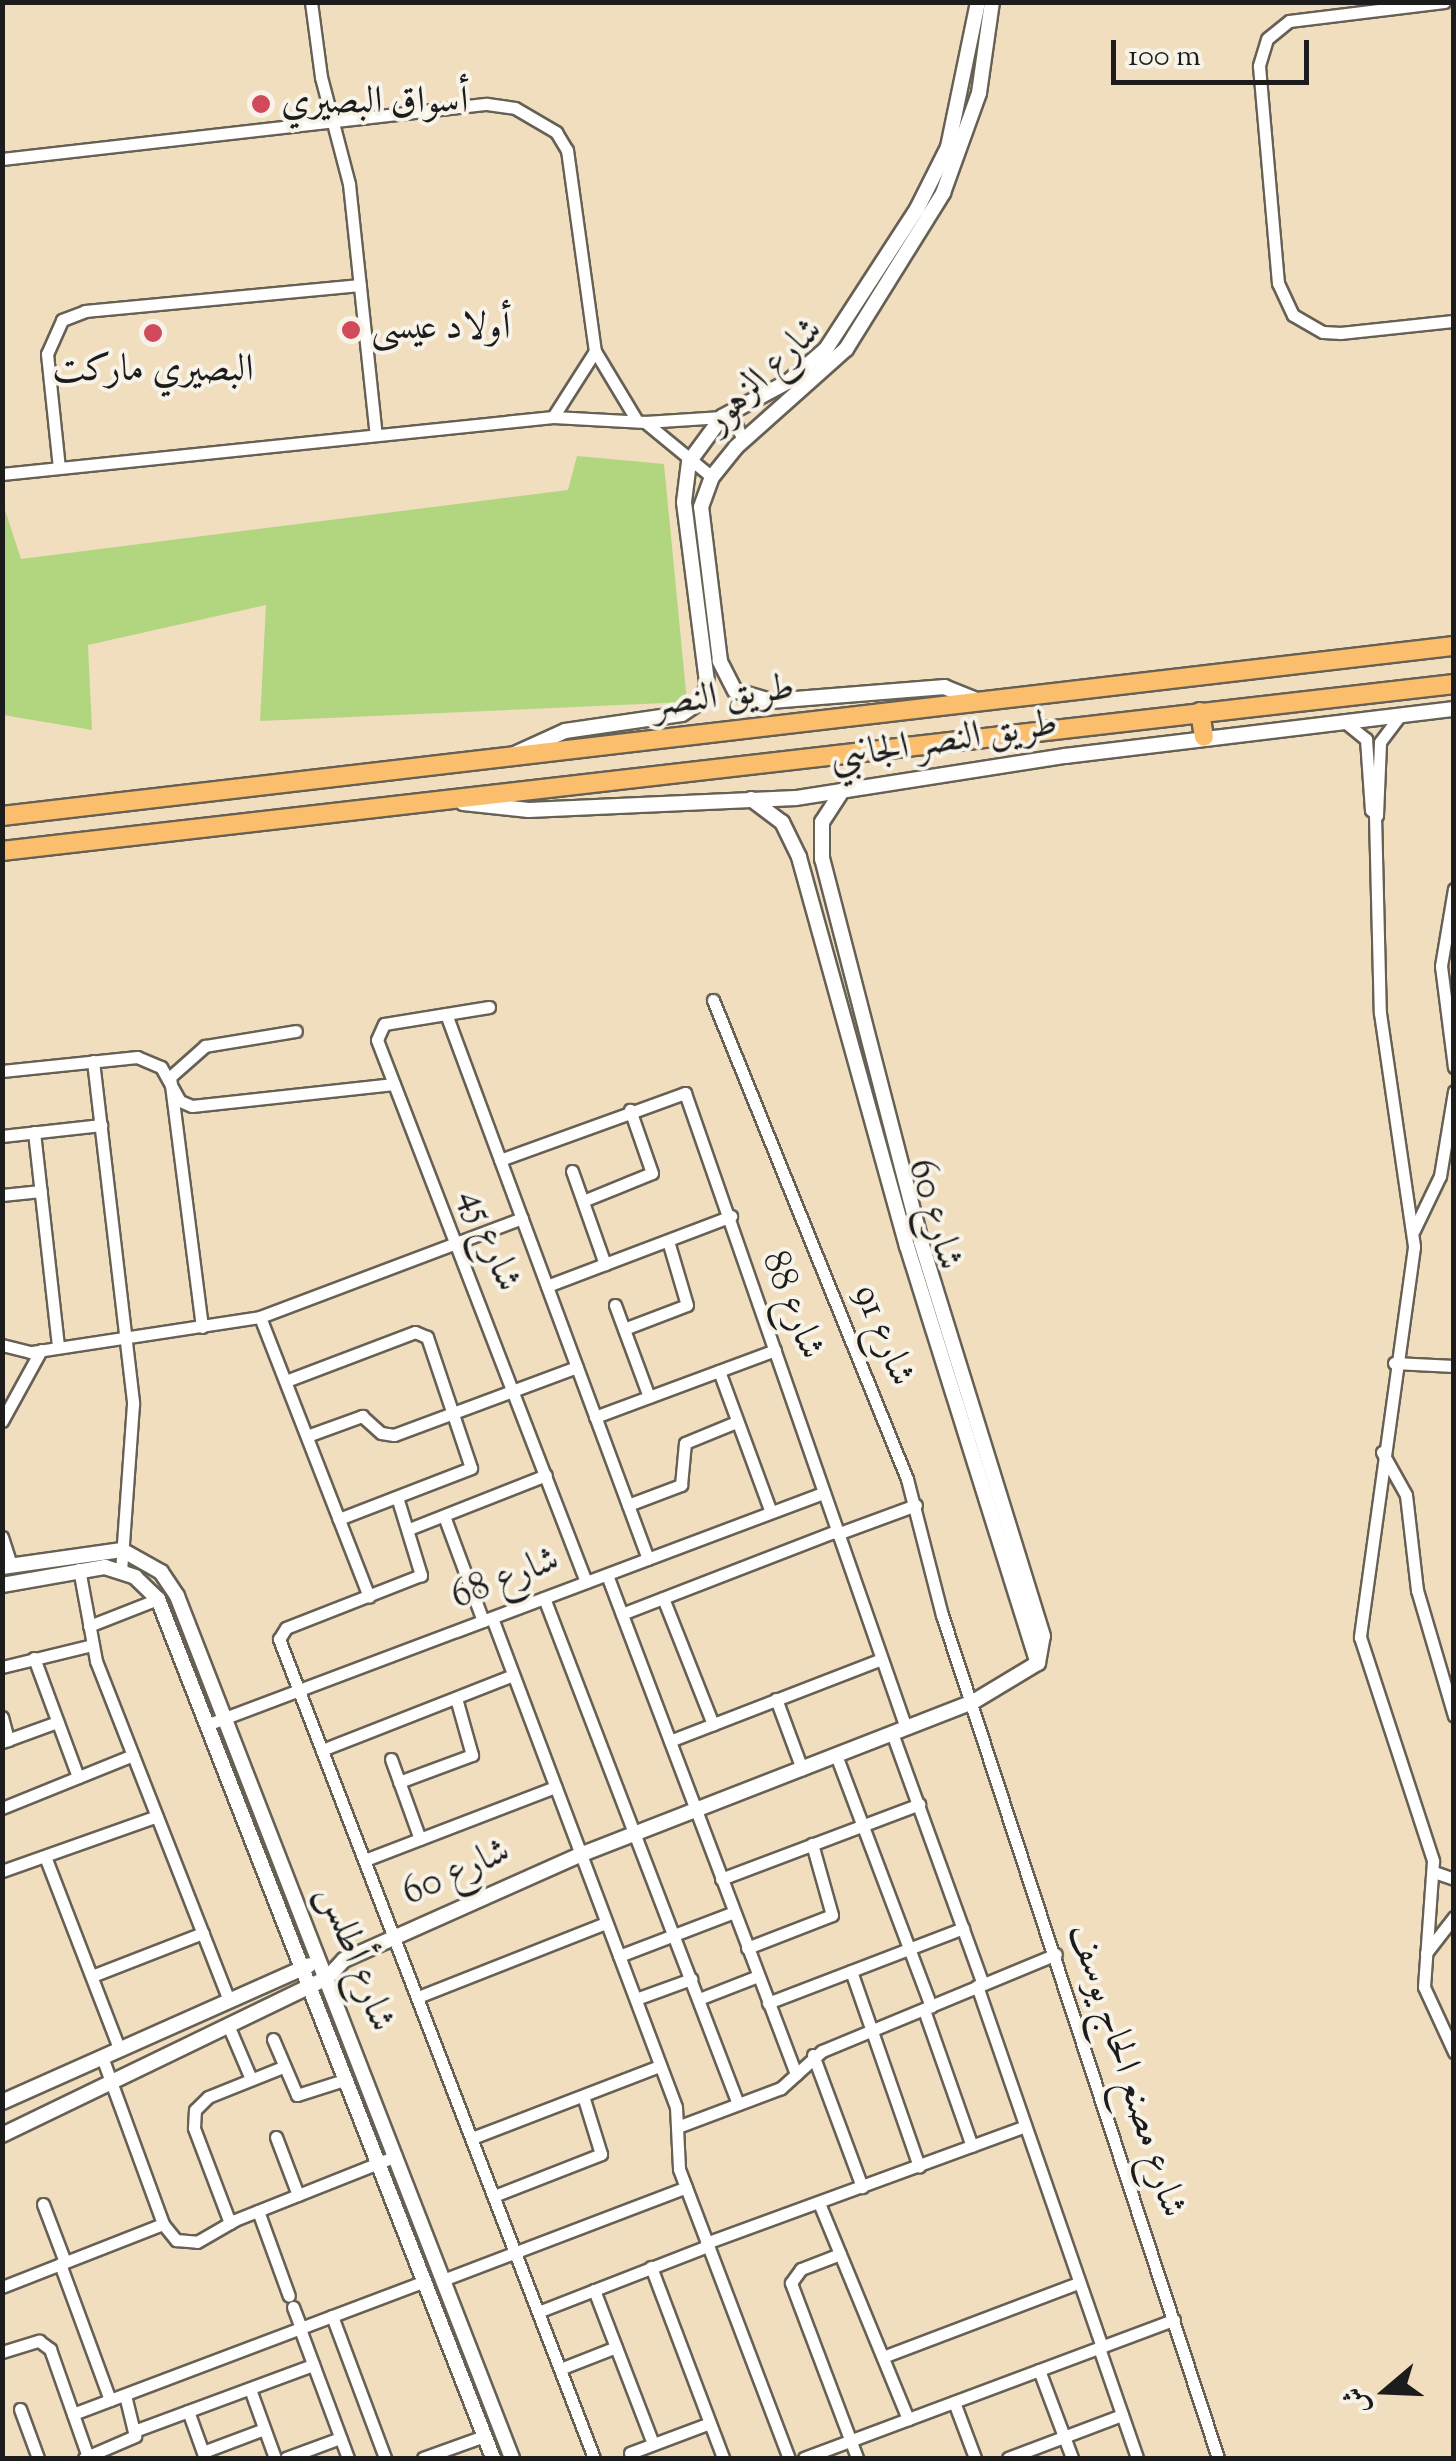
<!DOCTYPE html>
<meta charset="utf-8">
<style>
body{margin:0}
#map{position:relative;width:1456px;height:2461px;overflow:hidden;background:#f0debe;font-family:"Sorts Mill Goudy",Amiri,serif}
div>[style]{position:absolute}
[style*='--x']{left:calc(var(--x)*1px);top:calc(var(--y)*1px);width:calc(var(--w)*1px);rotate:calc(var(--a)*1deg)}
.green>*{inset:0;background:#b2d67f}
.roads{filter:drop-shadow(2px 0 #666055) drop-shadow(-2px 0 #666055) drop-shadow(0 2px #666055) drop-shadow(0 -2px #666055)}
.minor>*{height:11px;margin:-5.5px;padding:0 5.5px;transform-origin:5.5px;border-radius:5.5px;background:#fff}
.tertiary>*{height:14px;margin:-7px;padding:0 7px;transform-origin:7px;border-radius:7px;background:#fff}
.trunk>*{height:18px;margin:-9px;padding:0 9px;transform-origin:9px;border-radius:9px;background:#fabe6d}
.dots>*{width:28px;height:28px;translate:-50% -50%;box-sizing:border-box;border:5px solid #f7f3e8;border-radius:50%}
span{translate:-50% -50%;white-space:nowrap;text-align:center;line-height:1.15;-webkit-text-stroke:8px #f7f3e8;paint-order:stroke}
.poi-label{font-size:38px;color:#1c1c1c}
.left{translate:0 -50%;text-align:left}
.street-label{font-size:38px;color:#1c1c1c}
.frame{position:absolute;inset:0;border:5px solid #1c1c1c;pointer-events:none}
.north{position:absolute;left:1336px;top:2341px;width:100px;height:100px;-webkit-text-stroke:8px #f7f3e8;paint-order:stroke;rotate:251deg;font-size:28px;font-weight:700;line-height:40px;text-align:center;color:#1c1c1c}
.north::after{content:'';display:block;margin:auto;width:35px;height:45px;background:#1c1c1c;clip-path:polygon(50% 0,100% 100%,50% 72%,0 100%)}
.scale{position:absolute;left:1111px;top:40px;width:198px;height:45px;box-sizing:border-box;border:5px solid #1c1c1c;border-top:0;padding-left:12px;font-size:30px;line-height:35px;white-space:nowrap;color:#1c1c1c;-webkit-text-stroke:8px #f7f3e8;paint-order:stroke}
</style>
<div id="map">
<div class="green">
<i style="clip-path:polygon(577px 456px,664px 464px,687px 702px,260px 721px,266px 605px,88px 645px,92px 730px,3px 715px,3px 504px,21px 559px,568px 490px)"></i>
</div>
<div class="roads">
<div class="minor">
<i style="--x:311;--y:2;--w:76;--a:82.4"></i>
<i style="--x:321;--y:77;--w:111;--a:75.3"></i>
<i style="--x:349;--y:184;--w:252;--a:83.9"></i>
<i style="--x:1444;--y:2;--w:156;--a:173"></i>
<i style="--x:1289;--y:21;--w:28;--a:141"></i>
<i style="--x:1267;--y:39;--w:28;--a:107"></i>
<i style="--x:1259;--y:66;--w:218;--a:85"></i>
<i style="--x:1278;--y:283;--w:35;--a:65"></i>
<i style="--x:1293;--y:315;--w:34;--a:30"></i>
<i style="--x:1323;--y:332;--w:18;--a:3"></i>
<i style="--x:1341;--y:333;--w:114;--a:-6.1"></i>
<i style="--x:2;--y:159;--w:488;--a:-6.5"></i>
<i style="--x:487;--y:104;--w:28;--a:8"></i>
<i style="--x:515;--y:108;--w:48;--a:30.3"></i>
<i style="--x:556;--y:132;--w:21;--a:59"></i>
<i style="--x:567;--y:150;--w:203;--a:82.1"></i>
<i style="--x:595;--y:351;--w:82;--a:59"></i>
<i style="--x:553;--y:417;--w:78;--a:-57.5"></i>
<i style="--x:645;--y:422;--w:87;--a:39.4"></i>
<i style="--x:59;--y:468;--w:115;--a:-96"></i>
<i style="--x:47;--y:354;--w:37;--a:-66"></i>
<i style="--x:62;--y:320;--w:25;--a:-21"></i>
<i style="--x:85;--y:311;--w:276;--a:-5.4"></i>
<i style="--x:2;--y:474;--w:554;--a:-5.91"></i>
<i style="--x:553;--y:417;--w:92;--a:3.1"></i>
<i style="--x:645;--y:422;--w:77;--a:-3.7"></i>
<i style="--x:722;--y:417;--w:14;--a:21"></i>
<i style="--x:735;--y:422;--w:20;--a:66"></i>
<i style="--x:1346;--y:723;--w:26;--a:39"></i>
<i style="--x:1366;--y:739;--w:71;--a:86"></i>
<i style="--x:1371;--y:810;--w:8;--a:40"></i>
<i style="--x:1377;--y:815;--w:73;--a:-87.6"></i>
<i style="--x:1380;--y:742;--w:31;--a:-53"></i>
<i style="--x:1375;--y:815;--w:198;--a:88.6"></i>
<i style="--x:1380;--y:1013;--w:236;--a:81.7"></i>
<i style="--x:1414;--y:1247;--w:394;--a:97.9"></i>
<i style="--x:1360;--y:1637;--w:236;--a:71.9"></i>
<i style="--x:1433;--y:1861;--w:126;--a:94.1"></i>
<i style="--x:1424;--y:1987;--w:72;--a:65.2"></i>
<i style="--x:1454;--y:889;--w:78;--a:99.6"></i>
<i style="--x:1441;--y:966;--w:102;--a:82.7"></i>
<i style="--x:713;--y:1000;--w:517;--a:67.95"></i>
<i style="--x:907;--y:1479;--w:140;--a:75.6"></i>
<i style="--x:942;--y:1615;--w:887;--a:71.87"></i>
<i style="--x:489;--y:1007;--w:106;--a:170.8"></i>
<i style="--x:384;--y:1024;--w:17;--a:114"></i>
<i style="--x:377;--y:1040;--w:581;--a:68.91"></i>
<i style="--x:446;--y:1014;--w:581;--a:69.66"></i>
<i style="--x:93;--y:1061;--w:345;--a:83.3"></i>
<i style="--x:133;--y:1404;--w:166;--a:94.1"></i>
<i style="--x:2;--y:1071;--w:136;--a:-5.9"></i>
<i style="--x:137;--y:1057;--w:26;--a:23"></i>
<i style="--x:161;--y:1067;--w:39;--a:61"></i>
<i style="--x:180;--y:1101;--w:13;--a:23"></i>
<i style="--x:192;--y:1106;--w:203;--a:-6.2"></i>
<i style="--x:34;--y:1132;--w:215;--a:83.6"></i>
<i style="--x:2;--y:1136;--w:100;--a:-6.3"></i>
<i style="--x:500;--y:1160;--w:197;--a:-19.9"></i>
<i style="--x:685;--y:1093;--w:672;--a:70.81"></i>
<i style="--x:572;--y:1171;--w:99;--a:70.5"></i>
<i style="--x:2;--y:1195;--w:39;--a:-6"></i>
<i style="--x:583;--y:1201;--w:74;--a:-22.1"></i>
<i style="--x:652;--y:1173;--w:67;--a:-109.2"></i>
<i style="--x:1414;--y:1230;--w:60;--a:-64.3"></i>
<i style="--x:1440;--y:1176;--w:86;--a:-80.6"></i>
<i style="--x:547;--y:1286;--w:197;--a:-20.8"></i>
<i style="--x:615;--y:1305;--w:98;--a:69.7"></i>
<i style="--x:260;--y:1317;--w:300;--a:68.7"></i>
<i style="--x:202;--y:1327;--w:252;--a:-97.3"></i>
<i style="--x:170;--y:1077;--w:47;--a:-41.5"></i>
<i style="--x:205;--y:1046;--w:92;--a:-9.4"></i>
<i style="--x:624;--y:1329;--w:67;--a:-20.9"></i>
<i style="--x:687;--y:1305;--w:67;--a:-106.5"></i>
<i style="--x:2;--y:1345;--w:30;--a:14"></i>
<i style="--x:31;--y:1352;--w:232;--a:-8.7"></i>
<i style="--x:260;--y:1317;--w:280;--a:-20.7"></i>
<i style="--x:1394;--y:1363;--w:60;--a:2.9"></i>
<i style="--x:719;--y:1371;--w:150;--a:69.8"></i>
<i style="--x:286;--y:1381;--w:138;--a:-20.8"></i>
<i style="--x:415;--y:1332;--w:13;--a:23"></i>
<i style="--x:427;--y:1337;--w:138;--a:71.4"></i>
<i style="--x:471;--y:1468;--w:142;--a:158.9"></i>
<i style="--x:595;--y:1417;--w:192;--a:-20.4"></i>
<i style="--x:2;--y:1421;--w:81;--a:-61.2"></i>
<i style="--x:307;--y:1436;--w:59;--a:-20"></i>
<i style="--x:362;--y:1416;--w:25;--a:42"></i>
<i style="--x:381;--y:1433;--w:13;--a:9"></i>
<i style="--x:394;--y:1435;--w:195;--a:-20.4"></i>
<i style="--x:1382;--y:1452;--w:49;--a:60.8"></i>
<i style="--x:1406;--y:1495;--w:96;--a:83.4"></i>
<i style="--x:1417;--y:1590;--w:131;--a:73.6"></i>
<i style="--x:397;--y:1497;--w:82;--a:72.9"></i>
<i style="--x:421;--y:1575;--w:145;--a:158.6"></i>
<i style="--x:286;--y:1628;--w:13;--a:122"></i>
<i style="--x:279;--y:1639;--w:877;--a:68.96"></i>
<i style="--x:628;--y:1505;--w:57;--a:-20.7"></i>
<i style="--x:681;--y:1485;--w:42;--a:-84.6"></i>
<i style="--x:685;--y:1443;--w:55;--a:-22.4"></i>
<i style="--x:444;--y:1516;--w:112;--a:69.6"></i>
<i style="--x:409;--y:1529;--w:147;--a:-21.5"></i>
<i style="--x:837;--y:1534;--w:84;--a:-20.2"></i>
<i style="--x:2;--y:1537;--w:29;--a:72"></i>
<i style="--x:79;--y:1569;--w:94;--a:79.5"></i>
<i style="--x:96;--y:1661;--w:364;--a:68.6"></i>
<i style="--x:607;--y:1575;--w:534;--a:69.26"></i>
<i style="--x:544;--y:1598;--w:542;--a:69.02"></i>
<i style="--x:663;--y:1598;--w:136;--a:68.4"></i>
<i style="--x:622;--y:1614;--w:230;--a:-21.2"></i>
<i style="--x:492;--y:1618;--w:522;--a:69.38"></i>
<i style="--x:676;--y:2107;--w:62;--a:87.2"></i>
<i style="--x:679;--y:2169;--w:309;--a:69.2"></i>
<i style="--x:89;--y:1626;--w:74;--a:-21.4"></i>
<i style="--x:34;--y:1658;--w:127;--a:69.7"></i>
<i style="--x:2;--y:1667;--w:93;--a:-13.7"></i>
<i style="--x:776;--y:1699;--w:75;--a:69.6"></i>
<i style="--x:2;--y:1717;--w:24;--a:75"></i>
<i style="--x:209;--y:1724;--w:656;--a:-20.62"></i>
<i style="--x:892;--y:1733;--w:265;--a:70.1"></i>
<i style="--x:670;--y:1741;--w:226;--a:-21.2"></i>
<i style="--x:2;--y:1742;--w:59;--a:-20"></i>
<i style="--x:322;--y:1750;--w:205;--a:-21.4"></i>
<i style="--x:836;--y:1755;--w:269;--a:69.3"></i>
<i style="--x:391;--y:1759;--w:85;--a:70.1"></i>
<i style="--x:399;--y:1782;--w:78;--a:-20.3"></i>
<i style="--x:472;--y:1755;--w:59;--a:-105.7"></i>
<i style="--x:2;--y:1808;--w:141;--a:-22"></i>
<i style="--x:46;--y:1859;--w:203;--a:68.9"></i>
<i style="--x:365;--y:1860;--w:204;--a:-21"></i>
<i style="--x:2;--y:1871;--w:164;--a:-19.5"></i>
<i style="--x:1434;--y:1872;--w:21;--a:19"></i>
<i style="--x:721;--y:1879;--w:212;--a:-20.7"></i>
<i style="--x:747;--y:1948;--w:91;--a:-21.2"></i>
<i style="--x:832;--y:1915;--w:74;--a:-105.7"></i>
<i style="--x:1426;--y:1953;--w:46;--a:-52.1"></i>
<i style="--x:619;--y:1956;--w:123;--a:-20.9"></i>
<i style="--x:851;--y:1971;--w:207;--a:70.8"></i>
<i style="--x:92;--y:1976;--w:119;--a:-21.2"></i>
<i style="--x:977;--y:1986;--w:382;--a:70.9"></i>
<i style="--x:418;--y:1997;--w:202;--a:-21.5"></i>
<i style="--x:636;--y:1999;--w:59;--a:-20"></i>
<i style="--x:699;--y:1999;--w:63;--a:-21.3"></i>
<i style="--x:768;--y:2003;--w:209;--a:-21"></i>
<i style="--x:924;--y:2010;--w:144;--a:70.6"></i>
<i style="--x:228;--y:2025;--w:59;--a:66.9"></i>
<i style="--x:273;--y:2039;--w:61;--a:66.8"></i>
<i style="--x:297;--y:2095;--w:52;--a:-17.7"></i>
<i style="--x:813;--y:2055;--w:141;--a:69.6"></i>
<i style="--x:102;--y:2057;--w:178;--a:69.9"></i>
<i style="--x:163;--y:2224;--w:21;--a:51"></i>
<i style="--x:176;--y:2240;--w:21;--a:5"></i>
<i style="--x:197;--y:2242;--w:44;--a:-30.1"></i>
<i style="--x:235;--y:2220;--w:173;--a:-21.7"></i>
<i style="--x:680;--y:2126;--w:108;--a:-20.6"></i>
<i style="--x:781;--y:2088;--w:55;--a:-42.1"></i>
<i style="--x:822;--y:2051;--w:253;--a:-22.5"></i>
<i style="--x:276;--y:2137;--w:62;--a:69.2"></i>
<i style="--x:472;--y:2138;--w:201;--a:-21"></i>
<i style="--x:494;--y:2196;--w:115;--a:-21.4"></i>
<i style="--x:601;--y:2154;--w:61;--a:-107.2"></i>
<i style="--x:819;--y:2203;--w:234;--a:67.6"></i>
<i style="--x:43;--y:2204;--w:62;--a:69.2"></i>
<i style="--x:258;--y:2211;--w:90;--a:70"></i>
<i style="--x:230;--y:2223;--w:102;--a:-110.8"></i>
<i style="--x:194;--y:2128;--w:18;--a:-87"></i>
<i style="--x:195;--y:2110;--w:18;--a:-45"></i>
<i style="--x:208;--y:2097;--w:81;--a:-21.8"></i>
<i style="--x:706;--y:2243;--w:340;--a:-20.1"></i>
<i style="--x:840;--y:2254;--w:42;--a:159"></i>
<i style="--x:801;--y:2269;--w:17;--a:126"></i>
<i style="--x:791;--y:2283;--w:187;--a:69.3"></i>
<i style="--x:60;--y:2264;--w:145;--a:69.8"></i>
<i style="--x:651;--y:2267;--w:204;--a:69.3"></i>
<i style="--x:443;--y:2280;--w:260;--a:-20.9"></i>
<i style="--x:2;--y:2287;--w:173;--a:-21.4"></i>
<i style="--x:594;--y:2290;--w:165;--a:69"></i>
<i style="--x:293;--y:2307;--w:22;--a:69"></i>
<i style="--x:538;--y:2312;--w:181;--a:-21.3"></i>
<i style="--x:332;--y:2316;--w:152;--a:69.5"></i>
<i style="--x:300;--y:2329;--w:138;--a:69.6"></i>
<i style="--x:1099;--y:2348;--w:116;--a:70.9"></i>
<i style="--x:2;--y:2352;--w:39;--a:-17"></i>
<i style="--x:39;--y:2341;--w:14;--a:36"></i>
<i style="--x:50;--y:2349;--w:114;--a:70.6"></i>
<i style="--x:883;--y:2357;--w:209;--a:-20.8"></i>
<i style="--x:560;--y:2369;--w:60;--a:-21.4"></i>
<i style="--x:1039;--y:2370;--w:94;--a:69.4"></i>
<i style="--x:250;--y:2389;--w:73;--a:70.1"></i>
<i style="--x:954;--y:2402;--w:60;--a:69.4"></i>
<i style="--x:20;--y:2409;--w:52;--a:69.8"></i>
<i style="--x:188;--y:2411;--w:50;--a:70.1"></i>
<i style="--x:73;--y:2414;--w:376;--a:-20.7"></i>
<i style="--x:137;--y:2430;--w:188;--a:-20.3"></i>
<i style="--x:203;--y:2452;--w:65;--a:-20.7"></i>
<i style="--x:630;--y:2453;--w:85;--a:-20.6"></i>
<i style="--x:84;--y:2458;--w:56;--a:-23.3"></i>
<i style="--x:135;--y:2436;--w:42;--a:-103.7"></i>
<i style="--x:286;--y:2458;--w:58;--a:-20.3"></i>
<i style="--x:423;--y:2458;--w:65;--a:-19.8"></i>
<i style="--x:804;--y:2458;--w:395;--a:-20.5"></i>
<i style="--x:1008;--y:2458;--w:122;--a:-20.7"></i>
</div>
<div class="tertiary">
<i style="--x:979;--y:701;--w:37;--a:-158"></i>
<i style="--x:945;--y:687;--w:175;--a:175.4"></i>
<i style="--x:771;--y:701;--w:37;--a:-164"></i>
<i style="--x:735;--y:691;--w:34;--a:-117"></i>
<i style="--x:720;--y:661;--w:155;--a:-97"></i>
<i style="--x:701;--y:507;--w:32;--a:-70"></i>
<i style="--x:712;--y:477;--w:38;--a:-51"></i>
<i style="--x:736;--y:447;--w:147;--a:-41.7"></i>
<i style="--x:846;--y:349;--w:184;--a:-58.1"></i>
<i style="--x:943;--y:193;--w:106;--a:-70.2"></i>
<i style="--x:979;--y:93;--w:92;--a:-81.9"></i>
<i style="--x:512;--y:755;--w:58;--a:-24.4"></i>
<i style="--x:565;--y:731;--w:118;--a:-8.3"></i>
<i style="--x:682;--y:714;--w:27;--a:-34"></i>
<i style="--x:704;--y:699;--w:17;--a:-80"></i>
<i style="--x:707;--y:682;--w:181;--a:-97.3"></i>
<i style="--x:684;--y:502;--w:40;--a:-82.9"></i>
<i style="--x:689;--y:462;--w:56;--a:-53.7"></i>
<i style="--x:722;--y:417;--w:76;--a:-28.2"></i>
<i style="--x:789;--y:381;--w:49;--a:-40.9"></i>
<i style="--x:826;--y:349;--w:167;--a:-57"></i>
<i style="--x:917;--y:209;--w:69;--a:-63.4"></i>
<i style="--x:948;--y:147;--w:148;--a:-78.3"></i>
<i style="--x:751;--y:799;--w:39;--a:37"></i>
<i style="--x:782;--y:822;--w:39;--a:64"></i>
<i style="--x:799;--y:857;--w:404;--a:74.5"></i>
<i style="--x:907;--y:1246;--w:437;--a:72.6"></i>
<i style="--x:463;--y:803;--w:66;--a:6.1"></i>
<i style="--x:529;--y:810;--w:267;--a:-2.6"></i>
<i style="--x:796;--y:798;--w:272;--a:-8.9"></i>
<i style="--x:1065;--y:756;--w:392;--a:-6.9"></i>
<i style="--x:2;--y:1567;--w:121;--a:-8.1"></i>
<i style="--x:122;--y:1550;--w:45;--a:29.4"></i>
<i style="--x:161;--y:1572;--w:29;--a:56"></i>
<i style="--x:177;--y:1596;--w:925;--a:68.76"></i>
<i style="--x:2;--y:1585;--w:105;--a:-9.9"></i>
<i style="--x:105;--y:1567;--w:32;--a:18"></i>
<i style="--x:135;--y:1577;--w:32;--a:44"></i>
<i style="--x:158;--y:1599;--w:922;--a:68.69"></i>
<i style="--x:2;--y:2102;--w:336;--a:-24"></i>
<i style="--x:2;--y:2135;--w:361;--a:-25.8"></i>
<i style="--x:327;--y:1978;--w:25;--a:-47"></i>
<i style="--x:344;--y:1960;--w:258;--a:-24"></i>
<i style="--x:580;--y:1855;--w:422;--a:-21.3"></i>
<i style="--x:973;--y:1702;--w:76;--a:-31"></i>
<i style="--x:1038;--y:1663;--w:27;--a:-80"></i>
<i style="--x:1043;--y:1636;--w:413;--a:-107.2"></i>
<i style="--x:921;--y:1241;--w:395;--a:-104.5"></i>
<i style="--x:822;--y:859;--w:37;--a:-90"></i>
<i style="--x:822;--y:822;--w:37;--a:-57"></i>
</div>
<div class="trunk">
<i style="--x:1200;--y:712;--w:25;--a:81"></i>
<i style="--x:2;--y:816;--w:1462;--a:-6.68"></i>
<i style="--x:2;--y:851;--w:1462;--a:-6.56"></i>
</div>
</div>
<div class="dots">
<i style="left:261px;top:104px;background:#d1495b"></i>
<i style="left:351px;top:330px;background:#d1495b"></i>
<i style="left:153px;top:333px;background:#d1495b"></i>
</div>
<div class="poi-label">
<span class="left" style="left:281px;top:104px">أسواق البصيري</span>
<span class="left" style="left:371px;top:330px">أولاد عيسى</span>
<span style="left:153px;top:372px">البصيري ماركت</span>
</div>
<div class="street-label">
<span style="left:765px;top:377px;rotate:-44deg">شارع الزهور</span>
<span style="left:724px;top:698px;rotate:-7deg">طريق النصر</span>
<span style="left:944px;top:743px;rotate:-9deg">طريق النصر الجانبي</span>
<span style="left:933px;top:1215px;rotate:74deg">شارع 60</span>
<span style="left:488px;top:1241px;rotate:68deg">شارع 45</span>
<span style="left:791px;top:1306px;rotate:69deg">شارع 88</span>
<span style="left:882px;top:1336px;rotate:68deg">شارع 91</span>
<span style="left:506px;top:1580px;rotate:-21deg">شارع 68</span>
<span style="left:457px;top:1874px;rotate:-24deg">شارع 60</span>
<span style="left:354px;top:1959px;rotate:69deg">شارع أطلس</span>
<span style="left:1125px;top:2071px;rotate:72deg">شارع مصنع الحاج يوسف</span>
</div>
<div class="frame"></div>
<div class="north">ش</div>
<div class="scale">100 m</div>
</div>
